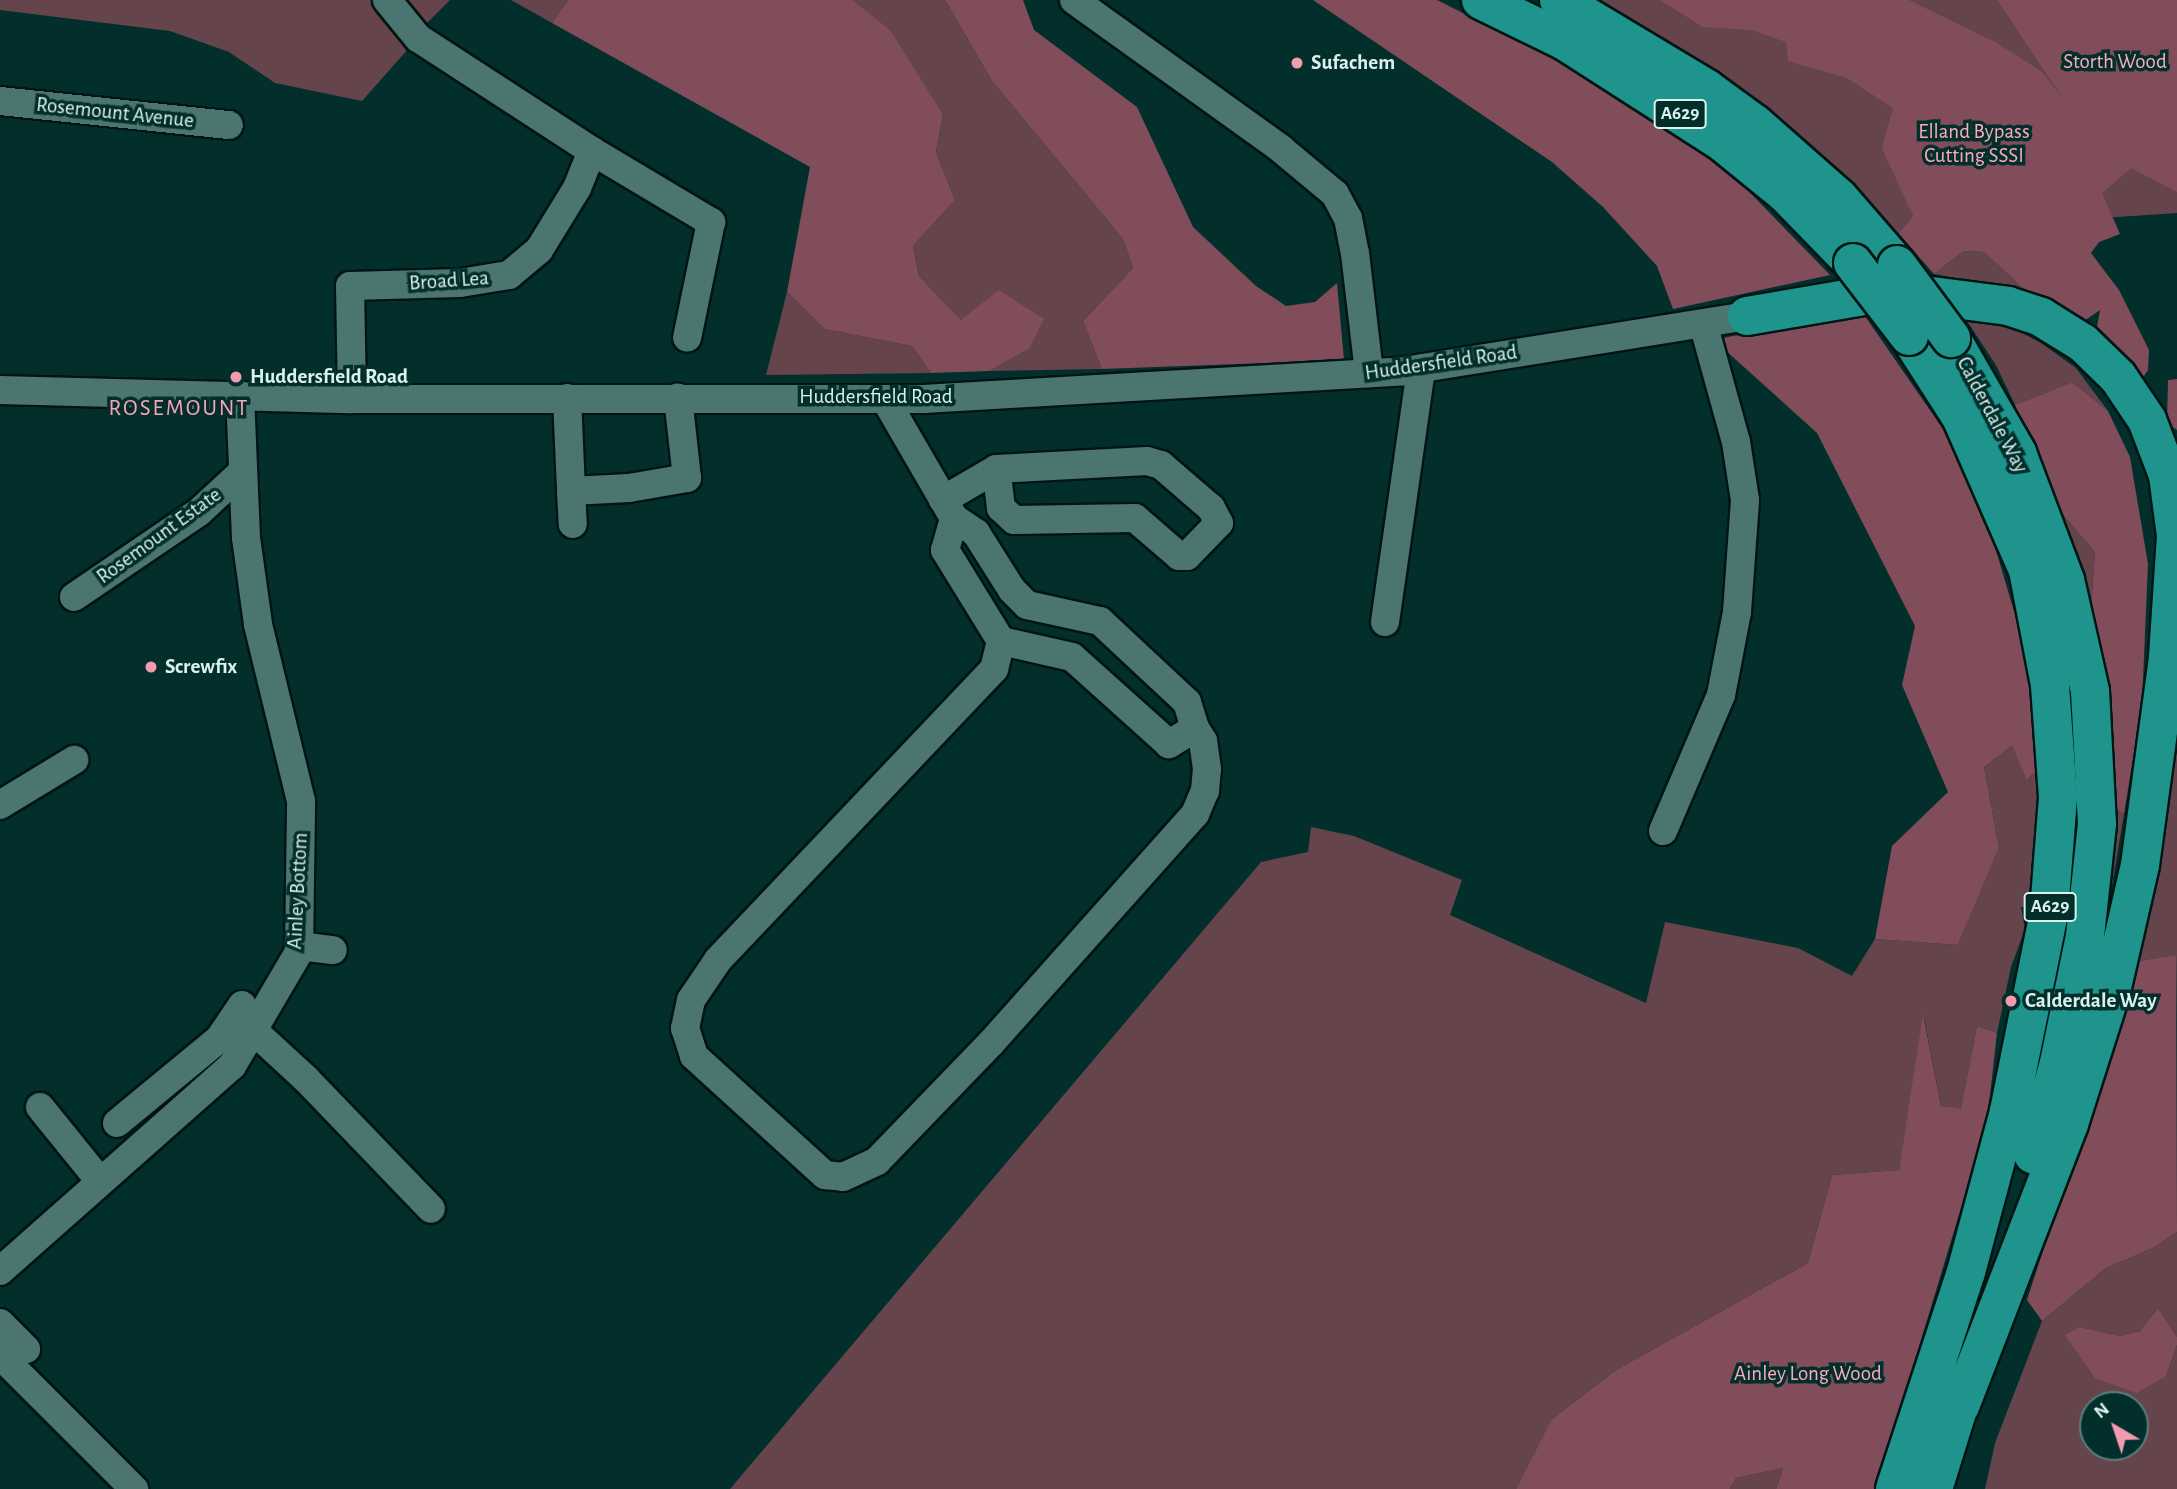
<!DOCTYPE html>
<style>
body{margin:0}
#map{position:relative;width:2177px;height:1489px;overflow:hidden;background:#022f2c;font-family:"Alegreya Sans",sans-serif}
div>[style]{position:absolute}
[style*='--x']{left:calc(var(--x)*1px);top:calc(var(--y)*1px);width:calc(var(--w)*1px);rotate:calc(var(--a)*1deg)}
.green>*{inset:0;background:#65444c}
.forest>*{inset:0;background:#824d5a}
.roads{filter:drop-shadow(2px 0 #011513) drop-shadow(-2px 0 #011513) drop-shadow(0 2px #011513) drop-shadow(0 -2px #011513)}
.minor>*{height:28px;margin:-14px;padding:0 14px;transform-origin:14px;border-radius:14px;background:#4b7570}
.highway>*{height:38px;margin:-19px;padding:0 19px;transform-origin:19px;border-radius:19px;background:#1e948c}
.bridges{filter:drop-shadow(2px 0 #011513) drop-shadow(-2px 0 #011513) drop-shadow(0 2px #011513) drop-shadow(0 -2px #011513)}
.highway-bridge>*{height:38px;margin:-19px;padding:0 19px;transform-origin:19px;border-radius:19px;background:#1e948c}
.dots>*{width:19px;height:19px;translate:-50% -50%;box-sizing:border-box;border:4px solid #022f2c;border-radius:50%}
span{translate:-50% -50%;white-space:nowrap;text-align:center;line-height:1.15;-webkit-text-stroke:7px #022f2c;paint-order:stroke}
.shield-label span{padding:2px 5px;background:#022f2c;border:2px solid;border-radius:5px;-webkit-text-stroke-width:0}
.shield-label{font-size:19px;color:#dbf1ee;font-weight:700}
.park-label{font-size:21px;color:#fea9bc}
.poi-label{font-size:21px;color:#dbf1ee;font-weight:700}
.left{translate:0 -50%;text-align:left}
.street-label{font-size:21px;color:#dbf1ee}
.neighbourhood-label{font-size:23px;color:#f6a4b7;letter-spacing:2px}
.north{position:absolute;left:2079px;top:1391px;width:70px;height:70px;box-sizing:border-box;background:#022f2c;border:2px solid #597d7a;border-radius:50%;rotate:321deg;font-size:19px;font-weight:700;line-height:28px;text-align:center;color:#dbf1ee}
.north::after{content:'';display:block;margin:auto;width:24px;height:32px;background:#f29aae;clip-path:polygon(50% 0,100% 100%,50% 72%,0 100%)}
</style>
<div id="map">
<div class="green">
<i style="clip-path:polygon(0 0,377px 0,408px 49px,362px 101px,275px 83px,229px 52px,170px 31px,0 10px)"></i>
<i style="clip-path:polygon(397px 0,450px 0,421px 29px)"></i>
<i style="clip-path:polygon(511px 0,568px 0,552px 23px)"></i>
<i style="clip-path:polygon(852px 0,945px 0,992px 81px,1123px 239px,1133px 268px,1083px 321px,1102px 369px,989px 371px,1029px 349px,961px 320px,919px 276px,913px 246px,955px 200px,936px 152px,943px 115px)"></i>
<i style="clip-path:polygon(1575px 0,1894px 0,1992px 40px,1910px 0,1997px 0,2043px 67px,2177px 58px,2177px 213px,2087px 219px,1909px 206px,1913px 216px,1898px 233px,1860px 192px,1852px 196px)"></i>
<i style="clip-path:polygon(1964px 251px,1984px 252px,2025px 290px,2057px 311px,2005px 288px,1934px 274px)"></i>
<i style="clip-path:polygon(787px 292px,824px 329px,912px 346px,931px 373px,766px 375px)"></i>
<i style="clip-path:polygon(1961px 312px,2001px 322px,2041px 343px,2076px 368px,2108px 411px,2072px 382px,2015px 405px,1996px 365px)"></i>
<i style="clip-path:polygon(2044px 493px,2095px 552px,2089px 633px)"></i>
<i style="clip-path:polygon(2177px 711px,2177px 1025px,2176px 955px,2126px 963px)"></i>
<i style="clip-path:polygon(2012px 746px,2028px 779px,2042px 764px,2037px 907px,2021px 907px,2025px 929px,2011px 967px,1997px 1033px,1977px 1026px,1961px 1110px,1941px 1106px,1924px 1017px,1899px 1170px,1832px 1175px,1808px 1263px,1616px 1370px,1551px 1420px,1516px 1489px,730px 1489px,1261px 862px,1308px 852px,1311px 827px,1354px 836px,1462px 880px,1450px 915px,1646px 1003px,1665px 922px,1798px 948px,1852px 976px,1875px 939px,1958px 945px,1999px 848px,1984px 767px)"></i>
<i style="clip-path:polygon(2104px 802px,2124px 814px,2105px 926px)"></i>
<i style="clip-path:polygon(evenodd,2177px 1232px,2177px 1337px,2158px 1308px,2140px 1331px,2120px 1336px,2080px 1327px,2166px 1376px,2177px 1345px,2177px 1489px,1985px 1489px,1995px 1443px,2042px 1321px,2106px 1268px,2153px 1248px,2177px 1232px,2093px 1405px,2135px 1405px,2135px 1447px,2093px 1447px,2093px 1405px)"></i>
<i style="clip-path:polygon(1783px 1468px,1776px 1489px,1730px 1489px,1736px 1478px)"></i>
</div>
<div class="forest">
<i style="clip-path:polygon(568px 0,852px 0,890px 30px,943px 115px,936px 152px,955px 200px,913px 246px,919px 276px,961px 320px,999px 290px,1044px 319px,1029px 349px,989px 371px,931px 373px,912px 346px,824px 329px,787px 292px,810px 167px,552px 23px)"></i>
<i style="clip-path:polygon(945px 0,1023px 0,1034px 30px,1137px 107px,1193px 227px,1256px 286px,1286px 306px,1315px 302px,1337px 283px,1344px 360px,1102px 369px,1083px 321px,1133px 268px,1123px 239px,992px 81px)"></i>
<i style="clip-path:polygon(1313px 0,1437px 0,1596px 80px,1727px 169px,1830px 275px,1673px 309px,1657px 266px,1603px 207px,1552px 162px)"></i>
<i style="clip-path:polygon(1660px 0,1910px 0,1992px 40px,2041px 71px,2062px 97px,1997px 0,2177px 0,2177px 192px,2131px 168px,2102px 193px,2120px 234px,2099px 242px,2091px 253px,2119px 290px,2149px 350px,2148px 370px,2140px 382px,2095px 339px,2100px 310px,2078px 325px,2025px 290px,1984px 252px,1964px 251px,1934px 274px,1898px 233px,1913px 216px,1882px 148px,1893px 108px,1847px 78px,1788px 61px,1786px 42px,1752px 30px,1703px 27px)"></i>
<i style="clip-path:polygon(1860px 309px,1961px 455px,1995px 547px,2024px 645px,2042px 764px,2027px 780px,2012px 746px,1984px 767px,1999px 848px,1958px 945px,1875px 939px,1892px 846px,1948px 792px,1902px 685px,1915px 626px,1817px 433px,1714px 340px)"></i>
<i style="clip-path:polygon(2177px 379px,2177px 430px,2167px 423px,2168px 380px)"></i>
<i style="clip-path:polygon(2072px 382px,2108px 411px,2130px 457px,2148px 564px,2142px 703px,2124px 814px,2104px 802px,2089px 633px,2095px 552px,2044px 493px,2015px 405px)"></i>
<i style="clip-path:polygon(2176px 955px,2177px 1232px,2153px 1248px,2106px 1268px,2042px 1321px,2027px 1300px,2082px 1131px,2126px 963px)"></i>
<i style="clip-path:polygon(1923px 1014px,1941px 1106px,1961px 1109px,1977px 1026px,1997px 1033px,1987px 1122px,1876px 1489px,1776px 1489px,1783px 1468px,1736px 1478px,1730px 1489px,1516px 1489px,1551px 1420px,1616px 1370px,1808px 1263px,1832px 1175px,1899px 1170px)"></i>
<i style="clip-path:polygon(2158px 1308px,2177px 1337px,2177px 1345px,2166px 1376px,2136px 1393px,2095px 1378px,2065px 1335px,2080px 1327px,2120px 1336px,2140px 1331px)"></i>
</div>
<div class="roads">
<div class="minor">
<i style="--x:1074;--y:0;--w:255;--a:35.7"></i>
<i style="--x:1281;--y:149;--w:70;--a:39.8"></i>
<i style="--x:1335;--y:194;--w:27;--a:62"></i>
<i style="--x:1348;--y:218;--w:36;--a:79"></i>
<i style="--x:1355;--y:253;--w:121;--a:83.3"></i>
<i style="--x:0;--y:101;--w:230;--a:6"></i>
<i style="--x:592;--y:151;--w:139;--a:30.8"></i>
<i style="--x:711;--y:222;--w:118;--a:101.7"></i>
<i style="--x:0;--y:390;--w:352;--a:1.5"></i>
<i style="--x:352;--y:399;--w:572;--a:0"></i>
<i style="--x:924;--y:399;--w:481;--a:-3.3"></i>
<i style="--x:1404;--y:371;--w:347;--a:-9.1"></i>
<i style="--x:567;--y:398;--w:93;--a:87.5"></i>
<i style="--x:571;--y:491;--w:58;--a:-3"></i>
<i style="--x:629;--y:488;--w:59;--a:-9.8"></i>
<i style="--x:687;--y:478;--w:81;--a:-96.4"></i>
<i style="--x:352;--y:399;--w:113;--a:-91"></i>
<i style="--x:350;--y:286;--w:110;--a:-1.6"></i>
<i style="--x:460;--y:283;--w:50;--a:-9.3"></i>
<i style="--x:509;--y:275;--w:39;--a:-40"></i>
<i style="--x:539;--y:250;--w:73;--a:-58.5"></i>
<i style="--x:577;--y:188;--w:40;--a:-68"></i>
<i style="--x:592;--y:151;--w:207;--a:-147"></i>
<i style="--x:418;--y:38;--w:49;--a:-129.2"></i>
<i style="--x:885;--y:399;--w:138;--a:59.9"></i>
<i style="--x:954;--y:518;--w:27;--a:34"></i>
<i style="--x:976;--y:533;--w:67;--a:57.7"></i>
<i style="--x:1012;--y:590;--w:21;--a:45"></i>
<i style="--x:1027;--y:605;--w:75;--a:12.4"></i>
<i style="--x:1100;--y:621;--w:119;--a:43"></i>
<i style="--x:1187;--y:702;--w:27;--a:73"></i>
<i style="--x:1195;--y:728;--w:31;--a:148"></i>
<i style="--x:1169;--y:744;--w:130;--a:-138.1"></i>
<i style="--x:1072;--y:657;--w:73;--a:-167.3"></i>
<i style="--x:1001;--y:641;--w:107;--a:-121.6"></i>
<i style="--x:945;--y:550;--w:33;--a:-74"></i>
<i style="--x:571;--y:491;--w:33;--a:87"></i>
<i style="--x:943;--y:500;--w:61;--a:-30.3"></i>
<i style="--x:996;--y:469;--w:151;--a:-3"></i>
<i style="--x:1147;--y:461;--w:15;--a:16"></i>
<i style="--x:1161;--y:465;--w:66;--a:40.7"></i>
<i style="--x:1211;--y:508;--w:17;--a:62"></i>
<i style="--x:1219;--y:523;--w:46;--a:134.1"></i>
<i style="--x:1187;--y:556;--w:8;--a:180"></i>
<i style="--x:1179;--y:556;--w:58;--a:-139.2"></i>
<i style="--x:1135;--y:518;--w:121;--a:179.1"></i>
<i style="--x:1014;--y:520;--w:18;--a:-137"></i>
<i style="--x:1001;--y:508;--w:39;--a:-97"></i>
<i style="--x:74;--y:597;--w:151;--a:-34.2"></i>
<i style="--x:199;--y:512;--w:57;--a:-42.9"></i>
<i style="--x:1385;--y:622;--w:256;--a:-81.9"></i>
<i style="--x:1001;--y:641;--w:29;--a:104"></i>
<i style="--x:994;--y:669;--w:401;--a:133.5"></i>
<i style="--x:718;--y:960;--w:48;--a:124"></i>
<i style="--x:691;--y:1000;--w:29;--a:102"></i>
<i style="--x:685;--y:1028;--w:29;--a:72"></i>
<i style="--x:694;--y:1056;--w:177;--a:42.3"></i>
<i style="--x:825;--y:1175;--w:18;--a:6"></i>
<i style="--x:843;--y:1177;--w:38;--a:-25"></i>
<i style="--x:877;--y:1161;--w:164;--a:-46"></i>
<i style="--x:991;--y:1043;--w:307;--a:-48.3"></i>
<i style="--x:1195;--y:814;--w:25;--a:-67"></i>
<i style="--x:1205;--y:791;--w:22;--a:-85"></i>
<i style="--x:1207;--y:769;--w:28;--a:-98"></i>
<i style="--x:1203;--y:741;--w:15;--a:-122"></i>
<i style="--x:0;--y:805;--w:87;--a:-31.3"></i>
<i style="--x:1663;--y:831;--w:148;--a:-66.9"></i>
<i style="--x:1721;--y:695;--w:85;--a:-79.1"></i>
<i style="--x:1737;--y:612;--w:112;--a:-85.9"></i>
<i style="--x:1745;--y:500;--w:59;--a:-98.8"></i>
<i style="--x:1736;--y:442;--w:123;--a:-105.5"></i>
<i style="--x:299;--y:946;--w:34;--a:7"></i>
<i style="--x:254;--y:1031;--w:71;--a:42.7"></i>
<i style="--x:306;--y:1079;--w:180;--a:46.1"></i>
<i style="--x:40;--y:1107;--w:95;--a:51"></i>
<i style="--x:117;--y:1123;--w:132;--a:-39.5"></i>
<i style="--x:219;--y:1039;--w:41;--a:-55.9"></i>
<i style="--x:0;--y:1271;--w:310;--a:-41.5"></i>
<i style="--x:232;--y:1066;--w:132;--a:-59.6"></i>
<i style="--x:299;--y:952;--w:151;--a:-89.2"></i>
<i style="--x:301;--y:801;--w:182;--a:-103.7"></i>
<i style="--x:258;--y:624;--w:87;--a:-97.9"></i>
<i style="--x:246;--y:538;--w:143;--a:-92.4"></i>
<i style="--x:0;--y:1323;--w:37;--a:45"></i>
<i style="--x:0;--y:1355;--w:190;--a:45"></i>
</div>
<div class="highway">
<i style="--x:1481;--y:0;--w:93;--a:26"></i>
<i style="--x:1565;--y:41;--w:185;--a:32.7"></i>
<i style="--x:1721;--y:141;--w:84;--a:39.2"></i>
<i style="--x:1786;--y:194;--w:96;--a:45.8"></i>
<i style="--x:1559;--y:0;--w:173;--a:31"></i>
<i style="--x:1707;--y:89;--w:59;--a:36.1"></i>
<i style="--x:1755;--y:124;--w:112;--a:41.4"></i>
<i style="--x:1839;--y:198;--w:89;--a:49.1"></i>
<i style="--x:1747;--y:316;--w:148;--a:-9.7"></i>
<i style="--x:1893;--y:291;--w:116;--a:7.4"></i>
<i style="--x:2008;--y:306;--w:35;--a:18"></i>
<i style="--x:2041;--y:317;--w:49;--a:31.8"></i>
<i style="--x:2083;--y:343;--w:49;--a:44.2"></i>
<i style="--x:2118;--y:377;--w:52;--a:56"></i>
<i style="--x:2147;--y:420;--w:59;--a:69.1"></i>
<i style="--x:2168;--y:475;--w:62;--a:82.5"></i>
<i style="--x:2176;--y:536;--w:122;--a:93.8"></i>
<i style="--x:2168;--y:658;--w:209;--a:97.7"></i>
<i style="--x:2140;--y:865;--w:130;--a:102.9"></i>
<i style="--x:2111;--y:992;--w:139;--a:107.7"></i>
<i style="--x:2069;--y:1124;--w:302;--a:111.1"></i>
<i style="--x:1951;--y:338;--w:133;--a:60.1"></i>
<i style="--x:2017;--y:453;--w:136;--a:69.3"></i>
<i style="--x:2065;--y:580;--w:114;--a:77.3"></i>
<i style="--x:2090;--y:691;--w:133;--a:87"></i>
<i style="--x:2097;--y:824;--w:113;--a:96.1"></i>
<i style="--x:2085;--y:936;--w:130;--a:101.6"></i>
<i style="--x:2059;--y:1063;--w:95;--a:105.9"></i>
<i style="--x:1895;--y:1489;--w:228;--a:-71.9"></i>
<i style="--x:1966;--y:1272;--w:167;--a:-75"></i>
<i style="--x:2009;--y:1111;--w:203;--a:-78.6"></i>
<i style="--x:2049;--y:912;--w:115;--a:-85.5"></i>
<i style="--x:2058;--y:797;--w:112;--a:-94.1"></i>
<i style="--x:2050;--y:685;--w:117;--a:-100.8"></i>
<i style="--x:2028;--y:570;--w:167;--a:-113.6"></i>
<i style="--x:1961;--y:417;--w:96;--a:-122.7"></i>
<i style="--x:1933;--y:1489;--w:114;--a:-72.7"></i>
</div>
</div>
<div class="bridges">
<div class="highway-bridge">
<i style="--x:1853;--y:263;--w:92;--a:52.5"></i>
<i style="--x:1897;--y:265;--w:91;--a:53.5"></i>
</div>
</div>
<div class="dots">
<i style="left:1297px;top:63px;background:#f29aae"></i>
<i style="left:236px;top:377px;background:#f29aae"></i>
<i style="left:151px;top:667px;background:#f29aae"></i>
<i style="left:2011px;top:1001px;background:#f29aae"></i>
</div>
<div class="shield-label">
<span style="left:1680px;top:114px">A629</span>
<span style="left:2050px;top:907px">A629</span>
</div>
<div class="park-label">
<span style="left:2115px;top:62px">Storth Wood</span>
<span style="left:1974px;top:144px">Elland Bypass<br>Cutting SSSI</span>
<span style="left:1808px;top:1374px">Ainley Long Wood</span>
</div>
<div class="poi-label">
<span class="left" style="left:1311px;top:63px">Sufachem</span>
<span class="left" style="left:250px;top:377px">Huddersfield Road</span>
<span class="left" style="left:165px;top:667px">Screwfix</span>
<span class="left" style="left:2025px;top:1001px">Calderdale Way</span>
</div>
<div class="street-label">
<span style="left:115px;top:113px;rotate:6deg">Rosemount Avenue</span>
<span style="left:449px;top:281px;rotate:-4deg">Broad Lea</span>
<span style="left:1441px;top:363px;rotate:-8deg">Huddersfield Road</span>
<span style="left:876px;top:397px">Huddersfield Road</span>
<span style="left:1992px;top:415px;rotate:62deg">Calderdale Way</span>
<span style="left:159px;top:536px;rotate:-36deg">Rosemount Estate</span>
<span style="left:298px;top:891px;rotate:-87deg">Ainley Bottom</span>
</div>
<div class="neighbourhood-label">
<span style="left:179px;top:409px">ROSEMOUNT</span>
</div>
<div class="north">N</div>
</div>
